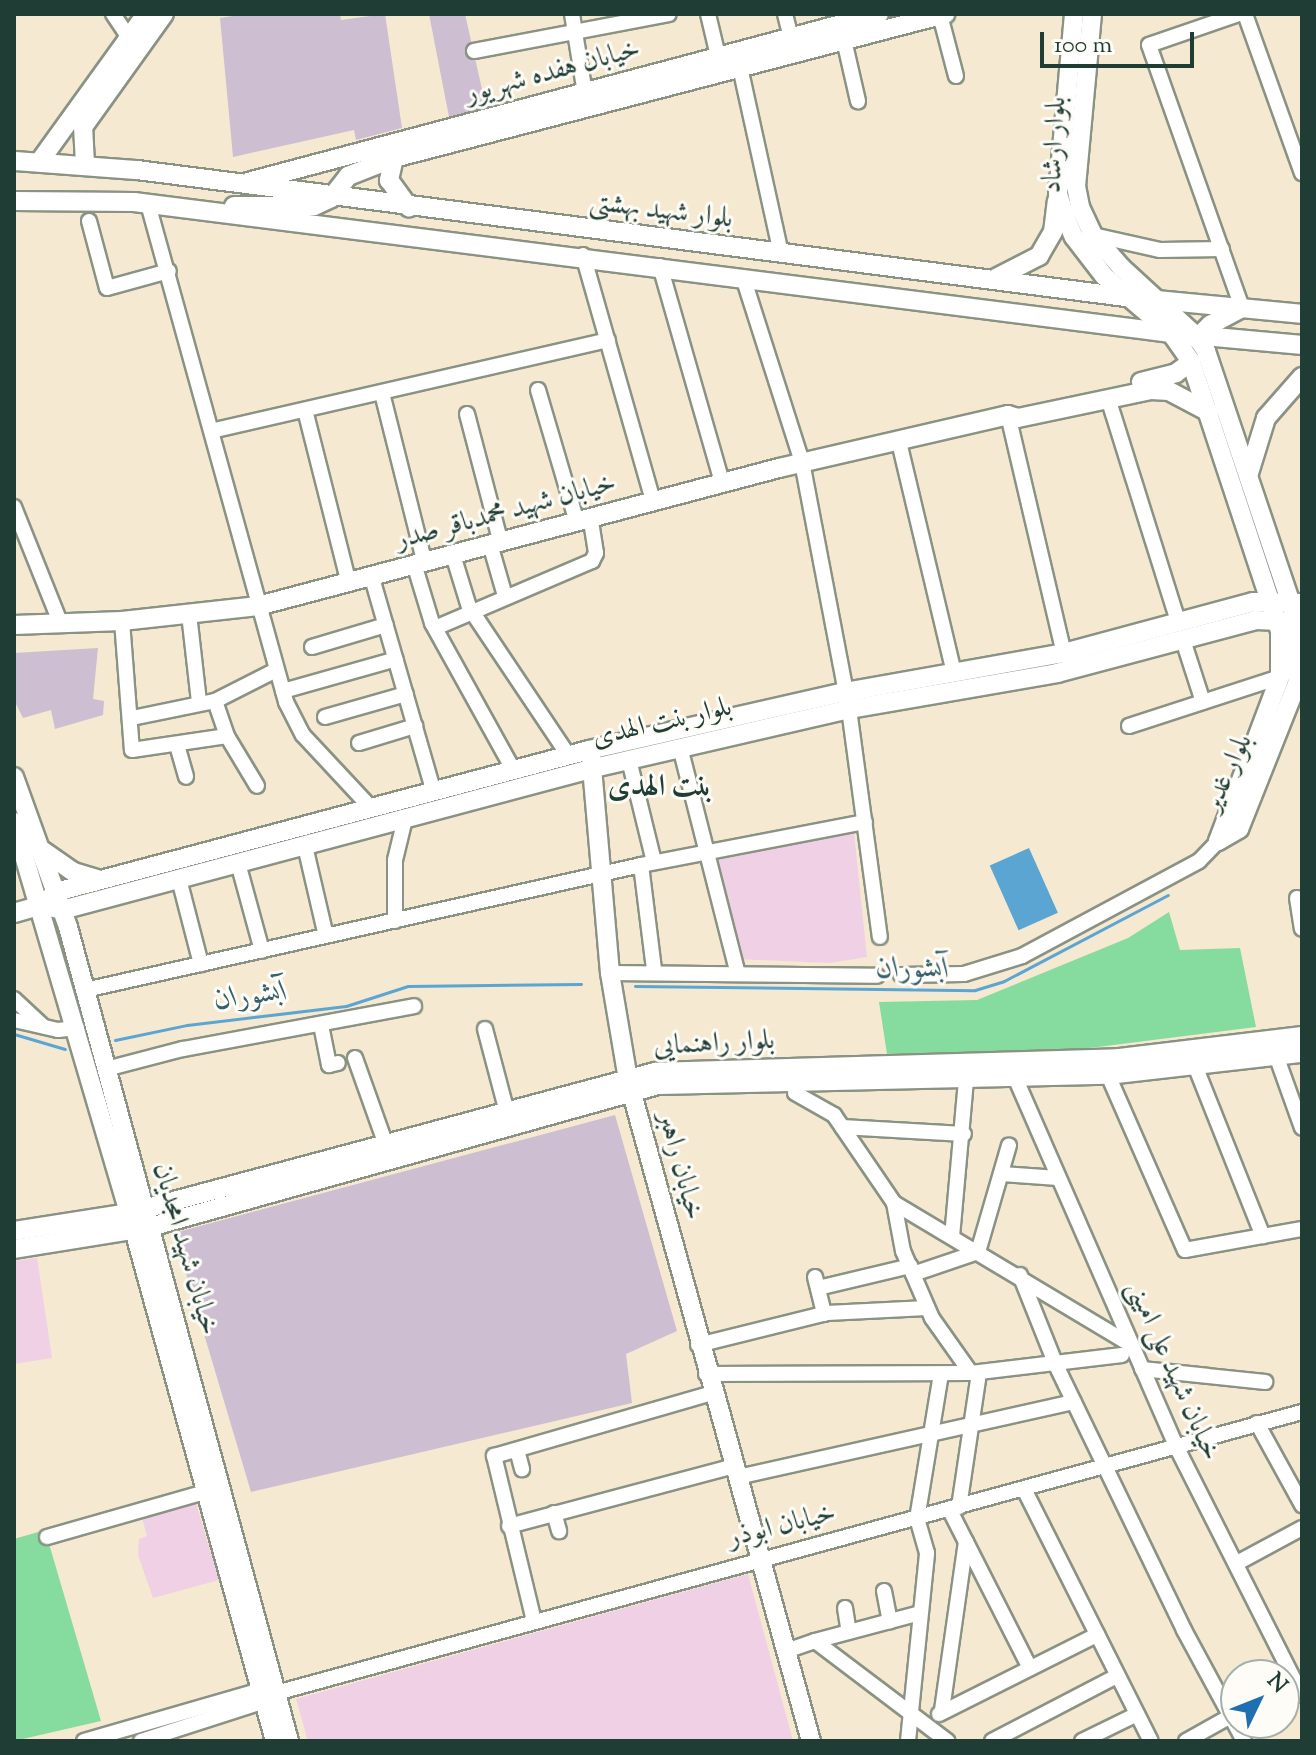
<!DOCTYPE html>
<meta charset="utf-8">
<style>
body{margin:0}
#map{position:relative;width:1316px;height:1755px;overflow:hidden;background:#f5e9d2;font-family:"Sorts Mill Goudy",Amiri,serif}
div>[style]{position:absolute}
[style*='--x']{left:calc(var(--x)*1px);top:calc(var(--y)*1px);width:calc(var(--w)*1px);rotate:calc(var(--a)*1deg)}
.built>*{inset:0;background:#f0d0e4}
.industrial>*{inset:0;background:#cebed1}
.green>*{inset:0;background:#86dc9f}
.water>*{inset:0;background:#5ba5d3;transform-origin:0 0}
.stream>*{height:3px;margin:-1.5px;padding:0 1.5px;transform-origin:1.5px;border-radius:1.5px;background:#5ba5d3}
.roads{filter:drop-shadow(2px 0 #8a9383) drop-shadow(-2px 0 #8a9383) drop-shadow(0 2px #8a9383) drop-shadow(0 -2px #8a9383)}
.minor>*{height:14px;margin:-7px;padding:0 7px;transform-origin:7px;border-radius:7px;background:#fff}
.major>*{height:18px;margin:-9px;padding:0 9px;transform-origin:9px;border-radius:9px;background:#fff}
span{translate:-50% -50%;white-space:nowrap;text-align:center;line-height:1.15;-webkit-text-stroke:6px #fdfcf7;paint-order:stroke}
.street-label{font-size:28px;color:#1f3d34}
.neighbourhood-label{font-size:30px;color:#1f3d34;font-weight:700}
.water-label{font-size:30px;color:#34616c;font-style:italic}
.frame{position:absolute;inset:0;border:16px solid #1f3d34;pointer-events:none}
.north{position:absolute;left:1220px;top:1659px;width:80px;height:80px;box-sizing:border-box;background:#fdfcf7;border:2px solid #a4b0a9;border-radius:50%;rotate:47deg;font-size:22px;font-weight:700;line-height:32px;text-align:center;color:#1f3d34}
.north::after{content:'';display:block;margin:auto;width:28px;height:36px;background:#1f6fb2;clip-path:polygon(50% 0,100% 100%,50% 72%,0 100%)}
.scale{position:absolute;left:1040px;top:32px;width:154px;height:36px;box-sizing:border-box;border:4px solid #1f3d34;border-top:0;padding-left:10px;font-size:24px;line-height:28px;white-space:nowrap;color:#1f3d34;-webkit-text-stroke:6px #fdfcf7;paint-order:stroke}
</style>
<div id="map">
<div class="built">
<i style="clip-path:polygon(854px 833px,867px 957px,829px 963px,736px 959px,717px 860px)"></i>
<i style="clip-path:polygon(37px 1258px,52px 1358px,14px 1364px,14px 1261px)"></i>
<i style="clip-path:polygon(195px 1500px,219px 1580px,153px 1598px,138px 1555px,139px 1539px,147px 1536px,141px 1515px)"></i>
<i style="clip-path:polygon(748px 1574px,793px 1741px,308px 1741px,296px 1699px)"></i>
</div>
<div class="industrial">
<i style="clip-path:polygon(245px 14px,340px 14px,341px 20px,385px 14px,402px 128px,356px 140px,354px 130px,233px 157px,220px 18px)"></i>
<i style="clip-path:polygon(429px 14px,465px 14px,486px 107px,449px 117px)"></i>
<i style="clip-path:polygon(98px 648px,93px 699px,104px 701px,103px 715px,55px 729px,51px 710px,23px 718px,14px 700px,14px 653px)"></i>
<i style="clip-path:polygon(615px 1115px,677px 1331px,626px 1354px,632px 1403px,251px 1492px,174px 1233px)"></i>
</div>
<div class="green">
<i style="clip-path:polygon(1169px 912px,1180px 950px,1240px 948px,1256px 1027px,1074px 1050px,887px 1054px,879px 1002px,977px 1000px,1128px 938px)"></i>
<i style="clip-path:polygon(45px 1530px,101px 1721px,14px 1741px,14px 1539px)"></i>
</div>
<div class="water">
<i style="left:1029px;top:848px;width:71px;height:43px;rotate:66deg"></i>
</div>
<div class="stream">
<i style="--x:635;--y:986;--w:340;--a:0.7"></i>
<i style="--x:975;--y:990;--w:30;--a:-17"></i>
<i style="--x:1004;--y:981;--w:185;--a:-27.7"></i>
<i style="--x:14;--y:1034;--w:53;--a:16.4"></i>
<i style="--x:115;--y:1040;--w:74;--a:-11.8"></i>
<i style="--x:187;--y:1025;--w:160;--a:-6.8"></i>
<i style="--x:346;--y:1006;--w:65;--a:-17.9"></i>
<i style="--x:408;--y:986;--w:173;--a:-0.7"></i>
</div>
<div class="roads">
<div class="minor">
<i style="--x:113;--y:14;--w:29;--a:56"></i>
<i style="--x:572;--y:14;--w:80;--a:80.7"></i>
<i style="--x:708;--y:14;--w:43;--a:76.6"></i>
<i style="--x:785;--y:14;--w:25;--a:76"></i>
<i style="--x:1239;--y:14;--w:95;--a:161"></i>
<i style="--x:1149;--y:45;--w:279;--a:70.5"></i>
<i style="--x:1245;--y:14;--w:169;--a:70.3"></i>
<i style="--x:940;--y:15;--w:63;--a:75.3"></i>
<i style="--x:844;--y:40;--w:63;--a:77.1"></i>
<i style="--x:474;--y:51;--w:198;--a:-10.7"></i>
<i style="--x:740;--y:67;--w:191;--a:77.6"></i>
<i style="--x:148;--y:204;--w:517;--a:74.51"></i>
<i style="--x:286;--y:702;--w:37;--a:63"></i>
<i style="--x:303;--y:735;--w:100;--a:47"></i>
<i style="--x:89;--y:221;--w:69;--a:75"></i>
<i style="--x:107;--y:288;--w:64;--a:-15.3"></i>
<i style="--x:1093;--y:235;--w:69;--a:12.6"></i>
<i style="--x:1160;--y:250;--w:62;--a:-0.9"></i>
<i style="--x:583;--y:255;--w:256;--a:74.1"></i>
<i style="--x:660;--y:266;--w:225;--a:74"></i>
<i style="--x:743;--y:277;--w:194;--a:72.3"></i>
<i style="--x:802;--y:462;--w:251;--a:79.2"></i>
<i style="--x:849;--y:709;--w:230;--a:82.3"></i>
<i style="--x:538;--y:390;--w:134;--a:73.6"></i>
<i style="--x:382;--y:393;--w:176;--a:75.9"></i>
<i style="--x:1108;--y:398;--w:235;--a:72.6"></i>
<i style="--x:305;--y:410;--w:179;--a:75.8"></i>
<i style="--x:467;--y:414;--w:130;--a:75.3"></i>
<i style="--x:1008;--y:415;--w:244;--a:76.8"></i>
<i style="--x:215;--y:430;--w:403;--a:-12.9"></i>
<i style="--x:899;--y:442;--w:237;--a:76.6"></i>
<i style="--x:14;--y:507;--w:124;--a:68.2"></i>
<i style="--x:490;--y:544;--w:54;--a:73.9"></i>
<i style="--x:453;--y:555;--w:54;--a:72.9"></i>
<i style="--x:469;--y:607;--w:178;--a:56.2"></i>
<i style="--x:415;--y:567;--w:59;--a:73.1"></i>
<i style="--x:432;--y:623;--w:167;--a:61"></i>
<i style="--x:372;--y:578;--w:221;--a:73.9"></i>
<i style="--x:189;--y:614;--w:89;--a:83.5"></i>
<i style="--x:122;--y:621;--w:129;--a:85.6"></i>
<i style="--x:132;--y:750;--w:96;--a:-8.4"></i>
<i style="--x:435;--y:628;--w:171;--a:-23.1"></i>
<i style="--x:592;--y:561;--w:9;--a:-63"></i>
<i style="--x:596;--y:553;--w:37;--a:-99"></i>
<i style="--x:1183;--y:640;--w:65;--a:72.1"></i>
<i style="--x:312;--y:647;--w:77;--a:-16.6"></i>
<i style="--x:283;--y:691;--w:117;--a:-15.8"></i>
<i style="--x:215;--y:701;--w:37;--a:71"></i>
<i style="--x:227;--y:736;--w:58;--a:59"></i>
<i style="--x:325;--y:717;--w:84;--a:-15.9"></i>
<i style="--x:132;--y:718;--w:85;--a:-11.6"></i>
<i style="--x:215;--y:701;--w:68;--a:-26.9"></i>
<i style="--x:1129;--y:726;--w:159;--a:-18"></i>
<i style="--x:359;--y:743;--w:59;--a:-16.9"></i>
<i style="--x:177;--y:745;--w:33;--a:74"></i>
<i style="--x:680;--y:747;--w:231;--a:75.7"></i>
<i style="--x:629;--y:760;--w:105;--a:76.2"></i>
<i style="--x:305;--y:846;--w:92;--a:76.9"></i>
<i style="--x:238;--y:863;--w:91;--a:74.7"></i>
<i style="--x:641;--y:865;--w:105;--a:82.9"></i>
<i style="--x:179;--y:879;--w:88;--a:75.5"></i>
<i style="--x:1297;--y:898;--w:31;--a:81"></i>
<i style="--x:395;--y:921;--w:61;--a:-90"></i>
<i style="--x:395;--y:860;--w:42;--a:-76.3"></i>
<i style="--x:610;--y:973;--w:267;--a:0.6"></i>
<i style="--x:901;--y:975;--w:63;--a:-0.9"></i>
<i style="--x:964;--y:974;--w:61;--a:-17.2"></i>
<i style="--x:1022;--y:956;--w:201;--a:-28.2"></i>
<i style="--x:1199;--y:861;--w:28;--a:-46"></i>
<i style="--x:85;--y:990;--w:570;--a:-12.67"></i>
<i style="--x:641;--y:865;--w:228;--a:-10.9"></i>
<i style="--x:14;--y:999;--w:40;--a:43"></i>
<i style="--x:14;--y:1020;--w:45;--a:12.8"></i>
<i style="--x:58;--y:1030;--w:19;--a:-6"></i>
<i style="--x:321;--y:1025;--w:41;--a:78.7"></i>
<i style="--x:329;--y:1065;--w:9;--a:-13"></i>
<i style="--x:485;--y:1029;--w:86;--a:75.2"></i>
<i style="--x:355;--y:1058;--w:92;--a:70.4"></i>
<i style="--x:1277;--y:1058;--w:74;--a:70.3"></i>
<i style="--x:1011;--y:1068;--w:412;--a:66.4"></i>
<i style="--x:1176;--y:1446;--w:279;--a:63.2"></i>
<i style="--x:1196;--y:1068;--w:181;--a:68.3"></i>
<i style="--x:106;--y:1069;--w:80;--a:-14.6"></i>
<i style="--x:183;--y:1049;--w:235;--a:-10.5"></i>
<i style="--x:1108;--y:1075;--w:191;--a:66.3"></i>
<i style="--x:1185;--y:1250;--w:119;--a:-10.2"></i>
<i style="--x:795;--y:1093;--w:45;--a:29.4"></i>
<i style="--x:834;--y:1115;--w:107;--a:55.7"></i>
<i style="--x:894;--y:1203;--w:276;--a:30.9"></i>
<i style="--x:842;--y:1127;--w:122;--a:3.3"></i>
<i style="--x:1002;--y:1174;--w:56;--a:4.1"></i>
<i style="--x:894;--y:1203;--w:49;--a:79.4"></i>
<i style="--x:903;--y:1251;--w:73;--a:66.6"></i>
<i style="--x:932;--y:1318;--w:67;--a:54.7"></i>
<i style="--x:952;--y:1237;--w:159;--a:-84.9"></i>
<i style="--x:913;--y:1274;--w:69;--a:-18.7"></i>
<i style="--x:978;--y:1252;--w:111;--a:-73.8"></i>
<i style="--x:1020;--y:1275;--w:97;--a:68.2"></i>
<i style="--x:1056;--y:1365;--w:294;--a:64.2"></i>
<i style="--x:1184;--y:1630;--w:126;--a:61.6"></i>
<i style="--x:815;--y:1277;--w:38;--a:76"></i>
<i style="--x:818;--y:1288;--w:95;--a:-13.4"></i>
<i style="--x:698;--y:1345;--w:133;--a:-13.9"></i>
<i style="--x:827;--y:1313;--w:100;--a:-2.9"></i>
<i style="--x:1142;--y:1369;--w:124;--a:6"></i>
<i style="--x:706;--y:1374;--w:265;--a:-0.2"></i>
<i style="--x:971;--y:1373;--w:152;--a:-6.8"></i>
<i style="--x:1257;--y:1423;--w:94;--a:61.2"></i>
<i style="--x:517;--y:1450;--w:20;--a:75"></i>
<i style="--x:738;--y:1477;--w:344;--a:-12.6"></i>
<i style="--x:1024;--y:1489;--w:282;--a:63.3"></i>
<i style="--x:959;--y:1507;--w:135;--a:-81.5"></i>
<i style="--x:554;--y:1513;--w:19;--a:74"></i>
<i style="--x:509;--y:1526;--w:234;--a:-14.9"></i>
<i style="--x:47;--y:1537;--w:175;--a:-15.9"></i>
<i style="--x:966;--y:1542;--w:141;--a:63.1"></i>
<i style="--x:1237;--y:1563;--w:74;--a:-28.3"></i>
<i style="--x:884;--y:1591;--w:31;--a:79"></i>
<i style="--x:845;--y:1608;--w:24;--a:81"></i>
<i style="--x:534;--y:1621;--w:170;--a:-103.6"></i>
<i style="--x:494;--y:1456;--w:227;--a:-16.1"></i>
<i style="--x:815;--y:1641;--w:109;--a:-14.9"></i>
<i style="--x:786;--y:1651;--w:31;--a:-19"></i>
<i style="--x:815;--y:1641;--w:166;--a:37.1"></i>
<i style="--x:942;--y:1710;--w:170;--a:-81.9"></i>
<i style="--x:966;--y:1542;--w:36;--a:-117"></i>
<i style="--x:939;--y:1714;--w:177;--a:-26.6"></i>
<i style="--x:84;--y:1741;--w:184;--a:-16.1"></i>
<i style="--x:261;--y:1690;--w:15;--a:11"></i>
<i style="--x:276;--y:1693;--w:1064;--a:-15.32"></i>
<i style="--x:141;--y:1741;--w:137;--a:-17.9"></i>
<i style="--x:908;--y:1741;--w:189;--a:-84.2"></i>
<i style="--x:927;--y:1553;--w:35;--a:-106"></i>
<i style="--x:917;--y:1519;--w:147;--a:-80.6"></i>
<i style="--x:992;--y:1741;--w:141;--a:-27.5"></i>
<i style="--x:1082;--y:1741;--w:61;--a:-26.1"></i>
<i style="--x:1186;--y:1741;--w:51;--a:-29.1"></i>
</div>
<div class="major">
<i style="--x:1074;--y:14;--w:181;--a:95.1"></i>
<i style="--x:1058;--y:194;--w:21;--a:73"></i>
<i style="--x:1064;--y:214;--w:25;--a:67"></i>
<i style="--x:1074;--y:237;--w:49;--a:52.4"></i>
<i style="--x:1104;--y:276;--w:88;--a:40.4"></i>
<i style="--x:1171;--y:333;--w:35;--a:55"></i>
<i style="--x:1191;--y:362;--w:283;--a:71.7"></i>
<i style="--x:1280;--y:631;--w:46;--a:90"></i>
<i style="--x:1280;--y:677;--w:175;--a:110.7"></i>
<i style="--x:1092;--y:14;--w:173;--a:95.3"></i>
<i style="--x:1076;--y:186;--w:21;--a:79"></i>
<i style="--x:1080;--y:207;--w:31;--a:65"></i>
<i style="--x:1093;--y:235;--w:43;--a:48.8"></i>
<i style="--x:1121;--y:267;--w:102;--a:42.6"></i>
<i style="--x:1196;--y:336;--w:18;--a:56"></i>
<i style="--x:1206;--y:351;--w:286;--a:71.4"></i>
<i style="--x:1297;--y:622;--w:59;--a:89"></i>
<i style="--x:1298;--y:681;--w:159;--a:111.7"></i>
<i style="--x:1239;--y:829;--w:24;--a:150"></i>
<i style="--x:394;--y:158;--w:23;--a:103"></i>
<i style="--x:389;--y:180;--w:34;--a:54"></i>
<i style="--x:14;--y:161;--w:123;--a:4.2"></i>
<i style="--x:137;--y:170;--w:997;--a:7.32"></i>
<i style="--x:1126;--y:297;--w:177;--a:5.5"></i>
<i style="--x:40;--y:161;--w:181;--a:-54.2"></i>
<i style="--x:85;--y:164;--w:37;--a:-93"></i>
<i style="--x:83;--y:127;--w:139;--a:-54.4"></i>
<i style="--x:248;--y:182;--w:653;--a:-14.91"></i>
<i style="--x:14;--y:201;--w:120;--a:0.5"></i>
<i style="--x:134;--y:202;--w:1045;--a:7.2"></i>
<i style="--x:1171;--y:333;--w:132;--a:5.2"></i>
<i style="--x:234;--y:206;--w:80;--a:0"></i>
<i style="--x:314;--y:206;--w:19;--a:-25"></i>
<i style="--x:331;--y:198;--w:28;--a:-52"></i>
<i style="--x:348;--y:176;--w:49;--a:-21.4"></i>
<i style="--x:394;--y:158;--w:570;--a:-14.65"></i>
<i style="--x:994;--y:279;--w:51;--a:-27.1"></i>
<i style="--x:1039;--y:256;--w:28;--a:-60"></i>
<i style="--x:1053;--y:232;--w:31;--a:-83"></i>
<i style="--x:1196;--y:339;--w:20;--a:-45"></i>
<i style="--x:1210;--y:325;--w:36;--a:-28"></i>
<i style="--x:1141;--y:382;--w:36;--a:-14"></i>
<i style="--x:1176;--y:373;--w:19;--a:-36"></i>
<i style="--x:1249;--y:473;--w:58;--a:-72.8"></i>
<i style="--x:1266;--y:418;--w:55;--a:-48.7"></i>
<i style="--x:14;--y:625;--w:108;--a:-2.1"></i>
<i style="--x:122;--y:621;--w:137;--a:-6.3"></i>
<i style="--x:258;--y:606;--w:539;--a:-14.84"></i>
<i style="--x:779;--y:468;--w:235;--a:-13"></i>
<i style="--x:1008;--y:415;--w:10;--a:17"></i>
<i style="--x:1018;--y:418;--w:136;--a:-11.9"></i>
<i style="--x:1151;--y:390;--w:18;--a:3"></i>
<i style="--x:1169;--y:391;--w:45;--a:27.7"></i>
<i style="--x:591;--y:756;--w:218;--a:85"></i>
<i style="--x:610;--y:973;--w:108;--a:80.4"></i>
<i style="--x:628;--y:1079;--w:687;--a:74.55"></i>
<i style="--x:14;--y:777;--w:159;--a:70.2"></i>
<i style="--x:68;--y:927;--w:843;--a:74.81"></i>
<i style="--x:14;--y:822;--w:425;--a:73.6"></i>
<i style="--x:134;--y:1230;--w:530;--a:74.57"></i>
<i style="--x:42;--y:850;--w:39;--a:35"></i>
<i style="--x:74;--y:872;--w:27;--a:17"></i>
<i style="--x:42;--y:905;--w:21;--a:14"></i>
<i style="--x:62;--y:910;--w:551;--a:-14.94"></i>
<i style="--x:594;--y:768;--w:262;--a:-13"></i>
<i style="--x:849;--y:709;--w:211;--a:-9.8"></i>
<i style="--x:1057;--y:673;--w:206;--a:-14.9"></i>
<i style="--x:1256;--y:620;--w:46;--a:2.5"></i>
<i style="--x:14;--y:913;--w:29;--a:-16"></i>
<i style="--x:42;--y:905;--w:19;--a:-43"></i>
<i style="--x:56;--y:892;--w:552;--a:-14.92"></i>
<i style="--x:589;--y:750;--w:262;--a:-12.8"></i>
<i style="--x:845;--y:692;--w:222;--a:-10.1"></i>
<i style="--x:1064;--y:653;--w:196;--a:-15.1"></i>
<i style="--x:1253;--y:602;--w:49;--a:1.2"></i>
<i style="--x:14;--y:1231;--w:116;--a:-8.9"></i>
<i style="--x:129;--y:1213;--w:545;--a:-15.01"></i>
<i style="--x:655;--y:1072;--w:463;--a:-1.7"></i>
<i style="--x:1118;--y:1058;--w:185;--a:-6.8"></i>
<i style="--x:14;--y:1249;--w:138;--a:-9.2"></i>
<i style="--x:150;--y:1227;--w:527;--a:-15.62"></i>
<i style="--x:658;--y:1085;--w:450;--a:-1.3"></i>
<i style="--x:1108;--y:1075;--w:195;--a:-6.5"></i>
</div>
</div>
<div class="street-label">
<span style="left:553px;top:72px;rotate:-15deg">خیابان هفده شهریور</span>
<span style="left:1055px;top:145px;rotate:-87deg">بلوار ارشاد</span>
<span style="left:661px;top:211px;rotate:7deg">بلوار شهید بهشتی</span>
<span style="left:506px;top:512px;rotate:-15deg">خیابان شهید محمدباقر صدر</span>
<span style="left:662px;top:723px;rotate:-13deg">بلوار بنت الهدی</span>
<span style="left:1228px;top:773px;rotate:-65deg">بلوار غدیر</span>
<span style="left:714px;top:1044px;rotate:-3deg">بلوار راهنمایی</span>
<span style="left:680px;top:1166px;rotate:75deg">خیابان راهبر</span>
<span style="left:185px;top:1249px;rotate:74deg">خیابان شهید امجدیان</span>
<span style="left:1173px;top:1371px;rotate:66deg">خیابان شهید علی امینی</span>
<span style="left:782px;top:1526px;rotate:-14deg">خیابان ابوذر</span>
</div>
<div class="neighbourhood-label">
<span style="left:660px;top:788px">بنت الهدی</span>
</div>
<div class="water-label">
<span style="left:913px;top:970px;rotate:1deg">آبشوران</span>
<span style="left:251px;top:997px;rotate:-7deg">آبشوران</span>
</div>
<div class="frame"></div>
<div class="north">N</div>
<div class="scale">100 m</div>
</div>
